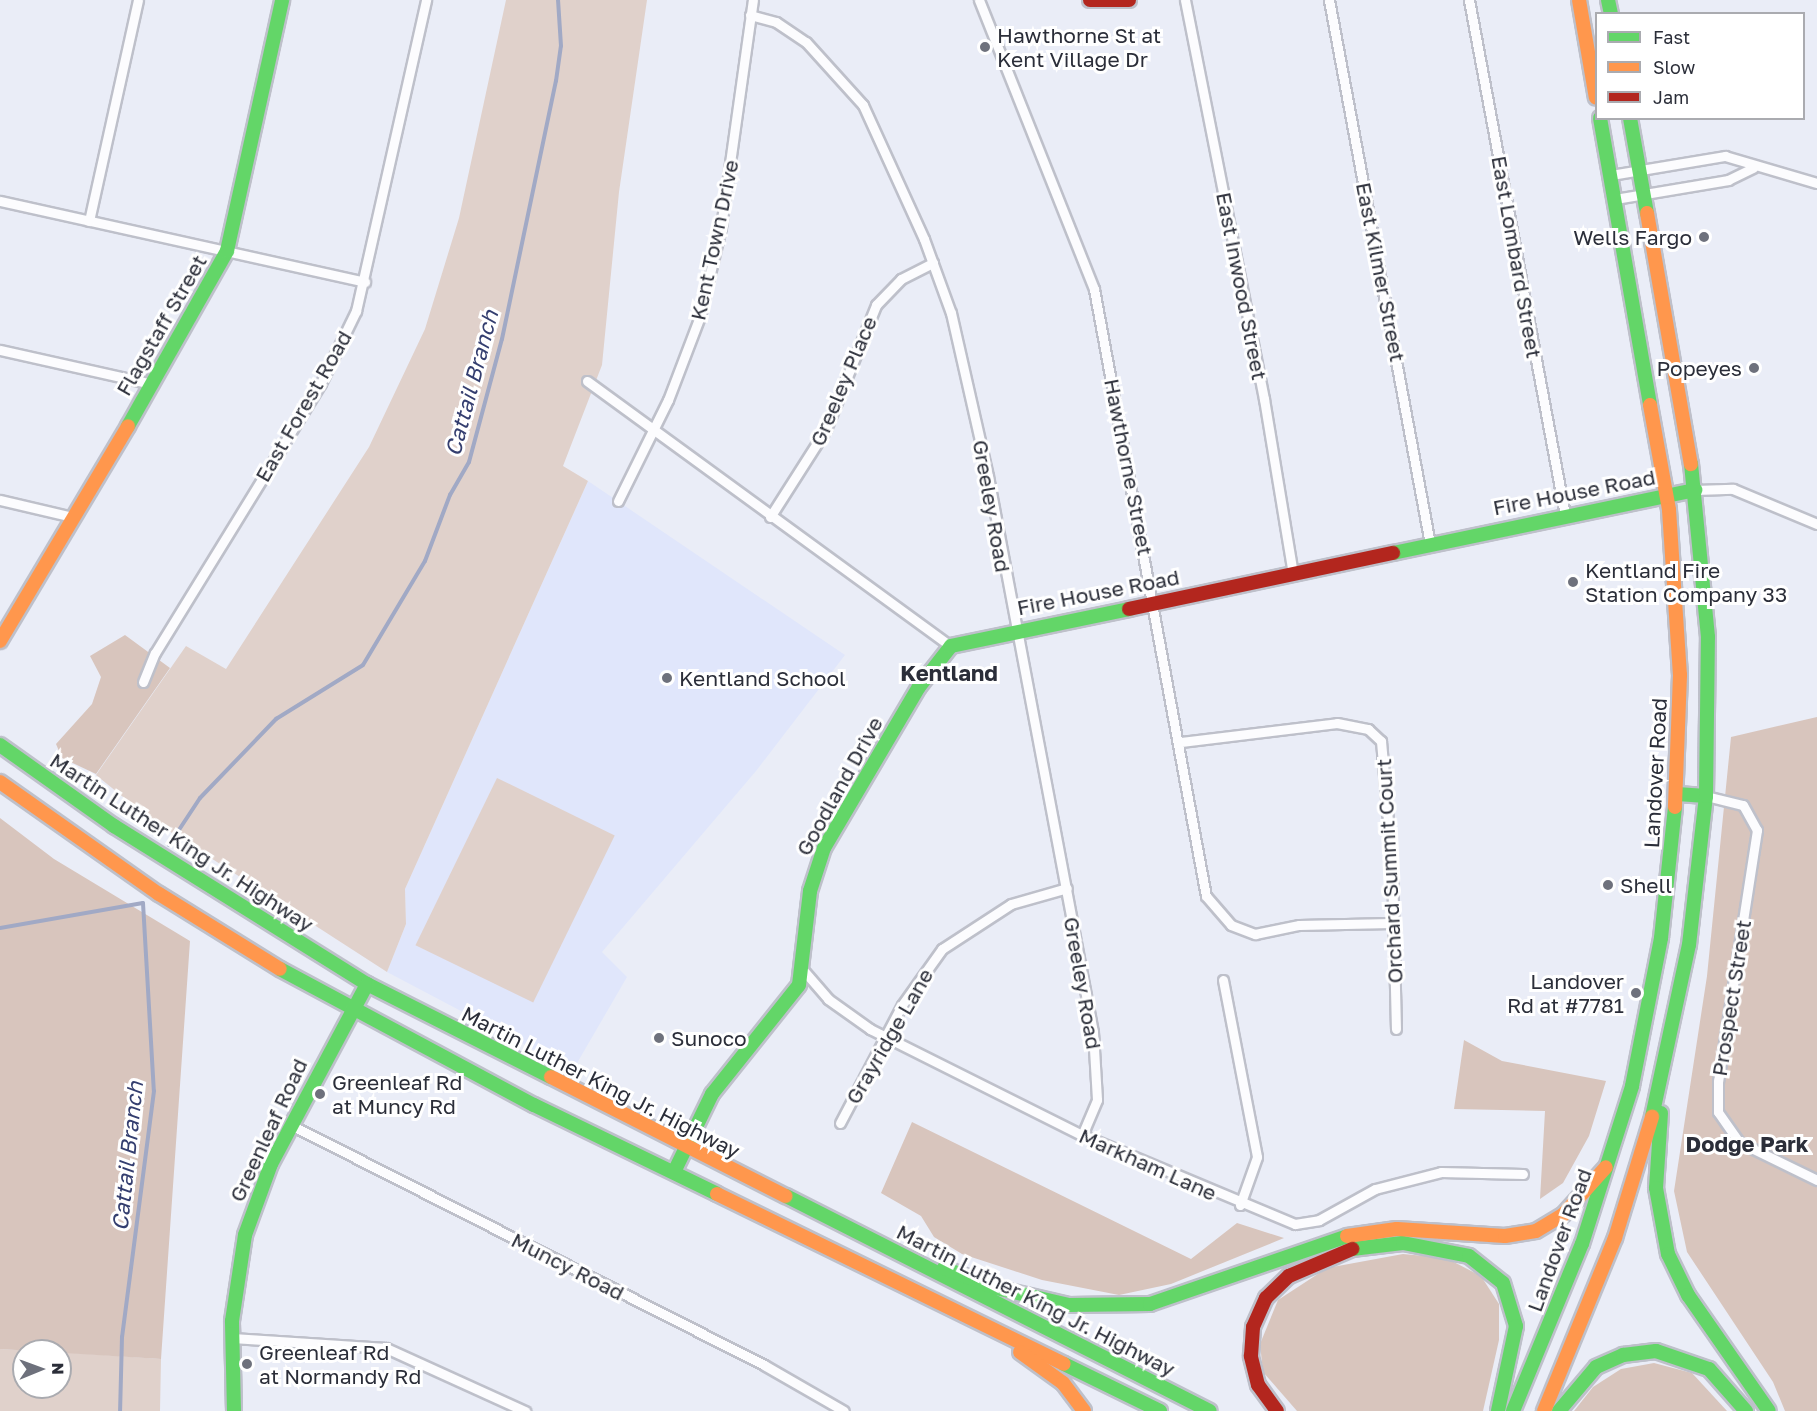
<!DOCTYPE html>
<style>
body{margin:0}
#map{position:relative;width:1817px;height:1411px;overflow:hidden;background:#eaedf7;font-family:"Golos Text",sans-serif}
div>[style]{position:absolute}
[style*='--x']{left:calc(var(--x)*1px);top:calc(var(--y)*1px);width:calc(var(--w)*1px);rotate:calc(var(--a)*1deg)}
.built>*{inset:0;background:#e0e6fb}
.green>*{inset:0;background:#e0d1cb;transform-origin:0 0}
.forest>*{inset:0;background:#d8c5bd}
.stream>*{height:4px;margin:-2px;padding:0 2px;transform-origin:2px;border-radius:2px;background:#a1a9c5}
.roads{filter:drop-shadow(2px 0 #bec0ca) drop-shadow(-2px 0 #bec0ca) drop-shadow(0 2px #bec0ca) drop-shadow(0 -2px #bec0ca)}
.street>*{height:9px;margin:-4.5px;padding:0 4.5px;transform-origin:4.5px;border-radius:4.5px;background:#fcfcfe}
.fast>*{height:14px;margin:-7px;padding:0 7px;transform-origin:7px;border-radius:7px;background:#63d668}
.slow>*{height:14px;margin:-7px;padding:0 7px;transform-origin:7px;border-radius:7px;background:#ff974d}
.jam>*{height:14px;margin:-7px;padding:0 7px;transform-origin:7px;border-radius:7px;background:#b3261e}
.dots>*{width:16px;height:16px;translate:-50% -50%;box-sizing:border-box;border:3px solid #fff;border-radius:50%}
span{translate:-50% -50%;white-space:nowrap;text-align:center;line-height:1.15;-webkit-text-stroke:6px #fff;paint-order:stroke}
.poi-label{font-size:21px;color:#2b2e39}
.left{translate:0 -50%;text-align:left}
.right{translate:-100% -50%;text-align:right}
.street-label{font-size:21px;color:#2b2e39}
.water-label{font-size:22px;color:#343e6f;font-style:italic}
.neighbourhood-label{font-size:22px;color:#2b2e39;font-weight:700}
.legend{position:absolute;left:1595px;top:12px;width:210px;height:108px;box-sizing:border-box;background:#fff;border:2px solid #aaabb0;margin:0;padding:8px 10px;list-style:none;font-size:18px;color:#2b2e39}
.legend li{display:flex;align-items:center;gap:12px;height:30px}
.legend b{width:30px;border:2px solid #aaabb0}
.north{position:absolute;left:12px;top:1339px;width:60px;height:60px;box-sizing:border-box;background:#fff;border:2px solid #aaabb0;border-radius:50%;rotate:89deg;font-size:16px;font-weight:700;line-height:24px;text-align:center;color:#2b2e39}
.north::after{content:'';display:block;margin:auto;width:21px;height:27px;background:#6e717c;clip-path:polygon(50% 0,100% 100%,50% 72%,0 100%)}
</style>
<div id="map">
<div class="built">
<i style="clip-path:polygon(588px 481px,845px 655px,756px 771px,602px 952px,627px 977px,573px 1070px,387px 972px,406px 924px,405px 889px)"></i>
</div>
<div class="green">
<i style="clip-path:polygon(506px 0,647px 0,619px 192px,602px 365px,563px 466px,588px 481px,405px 889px,406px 924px,387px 972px,149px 818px,96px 775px,186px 646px,226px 669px,369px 447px,425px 329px,459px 218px)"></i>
<i style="left:497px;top:778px;width:131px;height:186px;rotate:26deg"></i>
<i style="clip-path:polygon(0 1349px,39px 1351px,24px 1351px,24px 1387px,60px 1387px,60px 1352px,161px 1359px,160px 1411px,0 1411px)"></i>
</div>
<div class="forest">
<i style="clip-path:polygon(125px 635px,170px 668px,96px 774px,62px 758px,56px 744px,92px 704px,101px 677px,90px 656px)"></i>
<i style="clip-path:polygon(1817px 717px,1817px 1411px,1785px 1411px,1773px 1382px,1687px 1252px,1674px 1191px,1707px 976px,1731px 737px)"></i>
<i style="clip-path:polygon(0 818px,54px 859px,190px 941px,161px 1359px,0 1349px)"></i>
<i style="clip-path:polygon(1464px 1040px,1502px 1061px,1606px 1081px,1589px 1136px,1563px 1183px,1540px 1199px,1545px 1111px,1454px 1109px)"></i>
<i style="clip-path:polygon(912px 1122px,1191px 1259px,1237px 1223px,1284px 1238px,1171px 1284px,1119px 1295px,1042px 1280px,962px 1254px,934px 1237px,921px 1216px,881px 1193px)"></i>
<i style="clip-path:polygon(1403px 1254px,1446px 1258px,1481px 1276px,1499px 1304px,1499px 1340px,1483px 1411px,1297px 1411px,1263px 1372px,1260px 1344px,1278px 1300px,1327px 1268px)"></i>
<i style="clip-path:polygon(1654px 1363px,1692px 1373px,1727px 1411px,1574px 1411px,1593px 1387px,1621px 1369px)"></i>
</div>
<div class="stream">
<i style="--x:169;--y:845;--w:56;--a:-56.6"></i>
<i style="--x:200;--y:798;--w:110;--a:-46.1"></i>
<i style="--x:276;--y:719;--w:102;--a:-31.8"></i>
<i style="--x:363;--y:665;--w:121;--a:-59.2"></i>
<i style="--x:425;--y:561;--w:71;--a:-69.3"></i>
<i style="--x:450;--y:495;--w:38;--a:-60"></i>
<i style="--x:469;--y:462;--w:127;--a:-75"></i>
<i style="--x:502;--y:339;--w:264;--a:-78.2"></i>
<i style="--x:556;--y:81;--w:35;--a:-82"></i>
<i style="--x:561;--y:46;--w:46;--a:-93.7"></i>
<i style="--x:0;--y:928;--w:145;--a:-9.9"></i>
<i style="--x:143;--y:903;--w:188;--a:86.7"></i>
<i style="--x:154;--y:1091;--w:248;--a:97.4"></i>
<i style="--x:122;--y:1337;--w:74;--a:91.5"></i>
</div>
<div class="roads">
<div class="street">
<i style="--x:979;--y:0;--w:311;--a:68.3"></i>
<i style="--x:1094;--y:289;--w:617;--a:79.55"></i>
<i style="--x:1206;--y:896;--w:38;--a:49"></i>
<i style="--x:1231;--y:925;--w:26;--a:21"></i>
<i style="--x:1255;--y:934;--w:45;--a:-11.6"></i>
<i style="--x:1299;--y:925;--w:92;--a:-1.2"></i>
<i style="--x:1185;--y:0;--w:407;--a:78.8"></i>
<i style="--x:1264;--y:399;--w:177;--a:80.6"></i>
<i style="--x:1329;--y:0;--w:553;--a:79.48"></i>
<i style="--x:1469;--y:0;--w:524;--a:79.44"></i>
<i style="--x:750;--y:15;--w:27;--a:15"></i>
<i style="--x:776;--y:22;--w:36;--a:34"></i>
<i style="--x:806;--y:42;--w:85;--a:47.9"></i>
<i style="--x:863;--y:105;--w:147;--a:65.5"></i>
<i style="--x:924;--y:239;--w:79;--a:70"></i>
<i style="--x:951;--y:313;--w:167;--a:77.2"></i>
<i style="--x:988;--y:476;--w:566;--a:79.31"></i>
<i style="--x:1093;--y:1032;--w:68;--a:86.6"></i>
<i style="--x:1097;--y:1100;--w:38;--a:113"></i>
<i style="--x:1611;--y:175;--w:116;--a:-9.5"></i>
<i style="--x:1725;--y:156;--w:96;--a:16.4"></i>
<i style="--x:1615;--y:199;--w:115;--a:-9.5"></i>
<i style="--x:1728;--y:180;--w:28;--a:-26"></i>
<i style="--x:0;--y:201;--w:374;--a:12.5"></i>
<i style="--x:89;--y:221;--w:226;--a:-77.5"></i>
<i style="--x:0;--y:350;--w:156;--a:12.6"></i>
<i style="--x:587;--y:381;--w:450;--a:36.1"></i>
<i style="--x:1695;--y:490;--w:38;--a:-2"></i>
<i style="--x:1733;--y:489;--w:91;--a:22.6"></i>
<i style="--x:0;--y:500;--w:75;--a:13.1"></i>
<i style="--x:618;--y:501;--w:113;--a:-63.7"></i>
<i style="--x:668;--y:400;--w:90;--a:-69.1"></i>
<i style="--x:700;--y:316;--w:91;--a:-76.7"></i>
<i style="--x:721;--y:227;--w:229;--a:-82"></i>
<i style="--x:770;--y:517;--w:104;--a:-57.5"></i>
<i style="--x:826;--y:429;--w:134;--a:-68"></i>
<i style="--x:876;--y:305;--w:36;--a:-46"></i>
<i style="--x:901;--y:279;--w:36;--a:-27"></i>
<i style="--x:143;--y:682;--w:31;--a:-68"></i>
<i style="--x:155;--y:653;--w:317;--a:-58.4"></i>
<i style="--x:321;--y:383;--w:80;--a:-64.1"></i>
<i style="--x:356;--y:311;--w:319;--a:-77.3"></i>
<i style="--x:1181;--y:742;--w:157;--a:-6.9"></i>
<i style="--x:1337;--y:723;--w:32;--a:11"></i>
<i style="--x:1368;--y:729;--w:18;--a:43"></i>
<i style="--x:1381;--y:741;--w:125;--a:85"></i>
<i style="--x:1392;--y:866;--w:163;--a:88.6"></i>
<i style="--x:1706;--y:796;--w:38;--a:14"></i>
<i style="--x:1743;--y:805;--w:29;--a:61"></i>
<i style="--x:1757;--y:830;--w:254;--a:98.8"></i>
<i style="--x:1718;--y:1081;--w:31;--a:90"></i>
<i style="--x:1718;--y:1112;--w:37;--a:55"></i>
<i style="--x:1739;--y:1142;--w:87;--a:26"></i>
<i style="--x:804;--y:971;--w:37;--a:49"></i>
<i style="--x:828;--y:999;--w:52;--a:35.5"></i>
<i style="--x:870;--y:1029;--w:237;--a:26.6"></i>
<i style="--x:1082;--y:1135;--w:231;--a:22.7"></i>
<i style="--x:1295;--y:1224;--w:24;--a:-9"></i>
<i style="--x:1319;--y:1220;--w:64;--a:-29"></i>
<i style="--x:1375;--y:1189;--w:68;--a:-14.4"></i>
<i style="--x:1441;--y:1172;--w:82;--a:1.4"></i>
<i style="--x:1223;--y:980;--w:180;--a:79.1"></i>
<i style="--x:1257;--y:1157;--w:51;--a:109.5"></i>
<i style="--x:840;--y:1123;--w:133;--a:-62.3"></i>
<i style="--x:902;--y:1005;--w:69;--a:-54.5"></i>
<i style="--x:942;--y:949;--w:82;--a:-33.1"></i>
<i style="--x:1011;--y:904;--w:58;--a:-15.9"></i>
<i style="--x:291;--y:1125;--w:530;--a:26.9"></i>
<i style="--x:764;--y:1365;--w:92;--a:29.9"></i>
<i style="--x:233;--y:1338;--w:153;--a:3.7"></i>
<i style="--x:386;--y:1348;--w:153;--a:24.4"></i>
</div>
<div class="fast">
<i style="--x:1608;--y:0;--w:14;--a:78"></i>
<i style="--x:1600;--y:118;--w:291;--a:80.1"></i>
<i style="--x:1630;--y:118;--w:97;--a:79.9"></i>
<i style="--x:128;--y:426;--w:201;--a:-60.5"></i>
<i style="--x:227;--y:251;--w:257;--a:-77.6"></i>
<i style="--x:1393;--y:553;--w:309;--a:-11.8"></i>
<i style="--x:0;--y:745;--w:140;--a:35.4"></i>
<i style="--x:114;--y:826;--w:298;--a:32"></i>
<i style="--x:367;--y:984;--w:206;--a:26.8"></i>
<i style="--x:1677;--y:794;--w:29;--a:4"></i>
<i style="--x:280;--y:969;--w:288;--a:28.2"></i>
<i style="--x:534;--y:1105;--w:203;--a:25.9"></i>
<i style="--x:1661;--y:1113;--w:75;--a:93.8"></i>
<i style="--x:1656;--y:1188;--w:67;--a:79.7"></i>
<i style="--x:1668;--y:1254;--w:46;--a:64"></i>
<i style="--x:1688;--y:1295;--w:141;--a:55.1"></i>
<i style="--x:1652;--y:1117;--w:176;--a:-77.9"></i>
<i style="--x:1689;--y:945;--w:150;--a:-83.5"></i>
<i style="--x:1706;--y:796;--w:159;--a:-89.3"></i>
<i style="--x:1708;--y:637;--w:174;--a:-95.6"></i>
<i style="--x:674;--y:1172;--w:87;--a:-64"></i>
<i style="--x:712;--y:1094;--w:139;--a:-51.4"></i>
<i style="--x:799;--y:985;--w:95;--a:-83.3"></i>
<i style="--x:810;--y:891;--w:45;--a:-72"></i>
<i style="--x:824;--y:848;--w:187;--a:-59.5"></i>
<i style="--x:919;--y:687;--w:52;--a:-52"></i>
<i style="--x:951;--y:646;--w:182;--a:-11.7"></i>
<i style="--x:786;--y:1196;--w:475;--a:26.9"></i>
<i style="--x:1352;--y:1249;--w:51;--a:-6.7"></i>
<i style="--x:1403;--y:1243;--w:67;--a:11.1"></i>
<i style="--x:1469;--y:1256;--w:43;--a:38.5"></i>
<i style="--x:1503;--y:1283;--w:45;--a:73.2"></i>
<i style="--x:1516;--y:1326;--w:87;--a:102"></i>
<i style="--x:944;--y:1268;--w:56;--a:21"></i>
<i style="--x:996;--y:1288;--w:75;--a:13.1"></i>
<i style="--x:1069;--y:1305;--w:81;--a:-0.7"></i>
<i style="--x:1150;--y:1304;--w:208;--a:-19"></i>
<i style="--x:1064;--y:1364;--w:107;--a:26.1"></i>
<i style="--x:234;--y:1411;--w:90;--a:-91.3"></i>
<i style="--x:232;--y:1321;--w:87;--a:-81.4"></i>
<i style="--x:245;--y:1235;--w:76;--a:-69.9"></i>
<i style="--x:271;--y:1164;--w:204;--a:-61.9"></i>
<i style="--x:1513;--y:1411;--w:181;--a:-67.6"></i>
<i style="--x:1582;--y:1244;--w:166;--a:-72.4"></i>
<i style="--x:1632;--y:1086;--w:151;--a:-78.9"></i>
<i style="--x:1661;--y:938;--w:132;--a:-83.9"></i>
<i style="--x:1559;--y:1411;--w:57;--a:-49.9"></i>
<i style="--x:1596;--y:1367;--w:30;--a:-24"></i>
<i style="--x:1623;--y:1355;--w:33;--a:-7"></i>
<i style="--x:1656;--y:1351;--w:56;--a:18.8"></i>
<i style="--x:1709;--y:1369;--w:56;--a:48.6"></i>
</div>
<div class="slow">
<i style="--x:1579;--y:0;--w:99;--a:80.2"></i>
<i style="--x:1647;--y:213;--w:255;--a:80.1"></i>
<i style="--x:1650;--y:405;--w:107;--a:79.7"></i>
<i style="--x:1669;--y:510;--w:165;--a:86.2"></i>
<i style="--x:1680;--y:675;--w:132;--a:92.2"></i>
<i style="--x:0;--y:641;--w:250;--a:-59.2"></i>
<i style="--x:0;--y:782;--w:194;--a:35.2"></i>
<i style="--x:159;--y:894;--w:142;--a:31.8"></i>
<i style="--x:551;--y:1077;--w:263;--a:26.9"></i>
<i style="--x:717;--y:1194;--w:386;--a:26.1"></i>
<i style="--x:1347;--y:1236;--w:50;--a:-8"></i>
<i style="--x:1397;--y:1229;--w:108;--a:3.7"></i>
<i style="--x:1505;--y:1236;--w:31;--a:-9"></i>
<i style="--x:1536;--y:1231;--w:31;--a:-31"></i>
<i style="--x:1563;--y:1215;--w:64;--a:-48.1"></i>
<i style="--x:1020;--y:1352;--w:53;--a:35.8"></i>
<i style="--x:1063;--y:1383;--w:35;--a:53"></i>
<i style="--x:1544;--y:1411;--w:187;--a:-67.7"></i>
<i style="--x:1615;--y:1238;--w:127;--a:-73"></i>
</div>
<div class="jam">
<i style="--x:1090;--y:0;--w:39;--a:0"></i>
<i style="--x:1129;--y:609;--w:270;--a:-12"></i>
<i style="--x:1277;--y:1411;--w:32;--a:-126"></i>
<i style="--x:1258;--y:1385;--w:30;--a:-104"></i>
<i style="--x:1251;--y:1356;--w:29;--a:-86"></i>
<i style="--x:1253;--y:1327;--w:32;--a:-66"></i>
<i style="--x:1266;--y:1298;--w:32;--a:-44"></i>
<i style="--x:1289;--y:1276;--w:69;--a:-23.2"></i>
</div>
</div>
<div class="dots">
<i style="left:985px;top:47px;background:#6e717c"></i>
<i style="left:1704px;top:237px;background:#6e717c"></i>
<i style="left:1754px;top:368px;background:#6e717c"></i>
<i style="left:1573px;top:582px;background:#6e717c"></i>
<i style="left:667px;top:678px;background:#6e717c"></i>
<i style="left:1608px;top:885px;background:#6e717c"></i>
<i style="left:1636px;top:993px;background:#6e717c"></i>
<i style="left:659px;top:1038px;background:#6e717c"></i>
<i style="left:320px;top:1094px;background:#6e717c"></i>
<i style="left:247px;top:1364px;background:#6e717c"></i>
</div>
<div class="poi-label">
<span class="left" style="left:997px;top:47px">Hawthorne St at<br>Kent Village Dr</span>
<span class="right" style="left:1692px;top:237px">Wells Fargo</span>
<span class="right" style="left:1742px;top:368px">Popeyes</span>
<span class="left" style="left:1585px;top:582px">Kentland Fire<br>Station Company 33</span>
<span class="left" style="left:679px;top:678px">Kentland School</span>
<span class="left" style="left:1620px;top:885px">Shell</span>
<span class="right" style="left:1624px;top:993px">Landover<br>Rd at #7781</span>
<span class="left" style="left:671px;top:1038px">Sunoco</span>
<span class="left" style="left:332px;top:1094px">Greenleaf Rd<br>at Muncy Rd</span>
<span class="left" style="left:259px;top:1364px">Greenleaf Rd<br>at Normandy Rd</span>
</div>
<div class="street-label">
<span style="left:714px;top:240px;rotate:-78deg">Kent Town Drive</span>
<span style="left:1517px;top:257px;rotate:80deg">East Lombard Street</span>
<span style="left:1381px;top:272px;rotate:79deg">East Kilmer Street</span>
<span style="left:1242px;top:286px;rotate:79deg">East Inwood Street</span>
<span style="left:161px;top:325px;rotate:-60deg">Flagstaff Street</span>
<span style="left:843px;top:381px;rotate:-67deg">Greeley Place</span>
<span style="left:303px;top:406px;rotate:-60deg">East Forest Road</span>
<span style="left:1129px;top:467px;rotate:79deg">Hawthorne Street</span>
<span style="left:1574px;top:492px;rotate:-11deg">Fire House Road</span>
<span style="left:992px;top:506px;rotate:80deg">Greeley Road</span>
<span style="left:1098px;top:592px;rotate:-11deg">Fire House Road</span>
<span style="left:1655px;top:773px;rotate:-87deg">Landover Road</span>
<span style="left:839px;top:786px;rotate:-61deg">Goodland Drive</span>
<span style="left:182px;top:842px;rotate:33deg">Martin Luther King Jr. Highway</span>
<span style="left:1389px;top:871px;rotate:-93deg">Orchard Summit Court</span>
<span style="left:1083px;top:983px;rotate:80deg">Greeley Road</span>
<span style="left:1731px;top:998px;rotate:-81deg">Prospect Street</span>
<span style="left:889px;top:1036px;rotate:-60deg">Grayridge Lane</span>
<span style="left:601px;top:1082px;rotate:27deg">Martin Luther King Jr. Highway</span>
<span style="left:268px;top:1130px;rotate:-65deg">Greenleaf Road</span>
<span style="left:1148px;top:1164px;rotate:24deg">Markham Lane</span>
<span style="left:1559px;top:1240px;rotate:-70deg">Landover Road</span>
<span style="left:568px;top:1266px;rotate:27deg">Muncy Road</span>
<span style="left:1036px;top:1300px;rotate:27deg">Martin Luther King Jr. Highway</span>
</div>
<div class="water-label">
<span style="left:471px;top:383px;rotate:-75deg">Cattail Branch</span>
<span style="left:127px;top:1156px;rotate:-84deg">Cattail Branch</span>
</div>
<div class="neighbourhood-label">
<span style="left:949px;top:673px">Kentland</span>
<span style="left:1747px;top:1144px">Dodge Park</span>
</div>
<ul class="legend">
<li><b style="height:8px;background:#63d668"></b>Fast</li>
<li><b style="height:8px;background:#ff974d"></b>Slow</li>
<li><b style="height:8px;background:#b3261e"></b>Jam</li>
</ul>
<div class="north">N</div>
</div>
